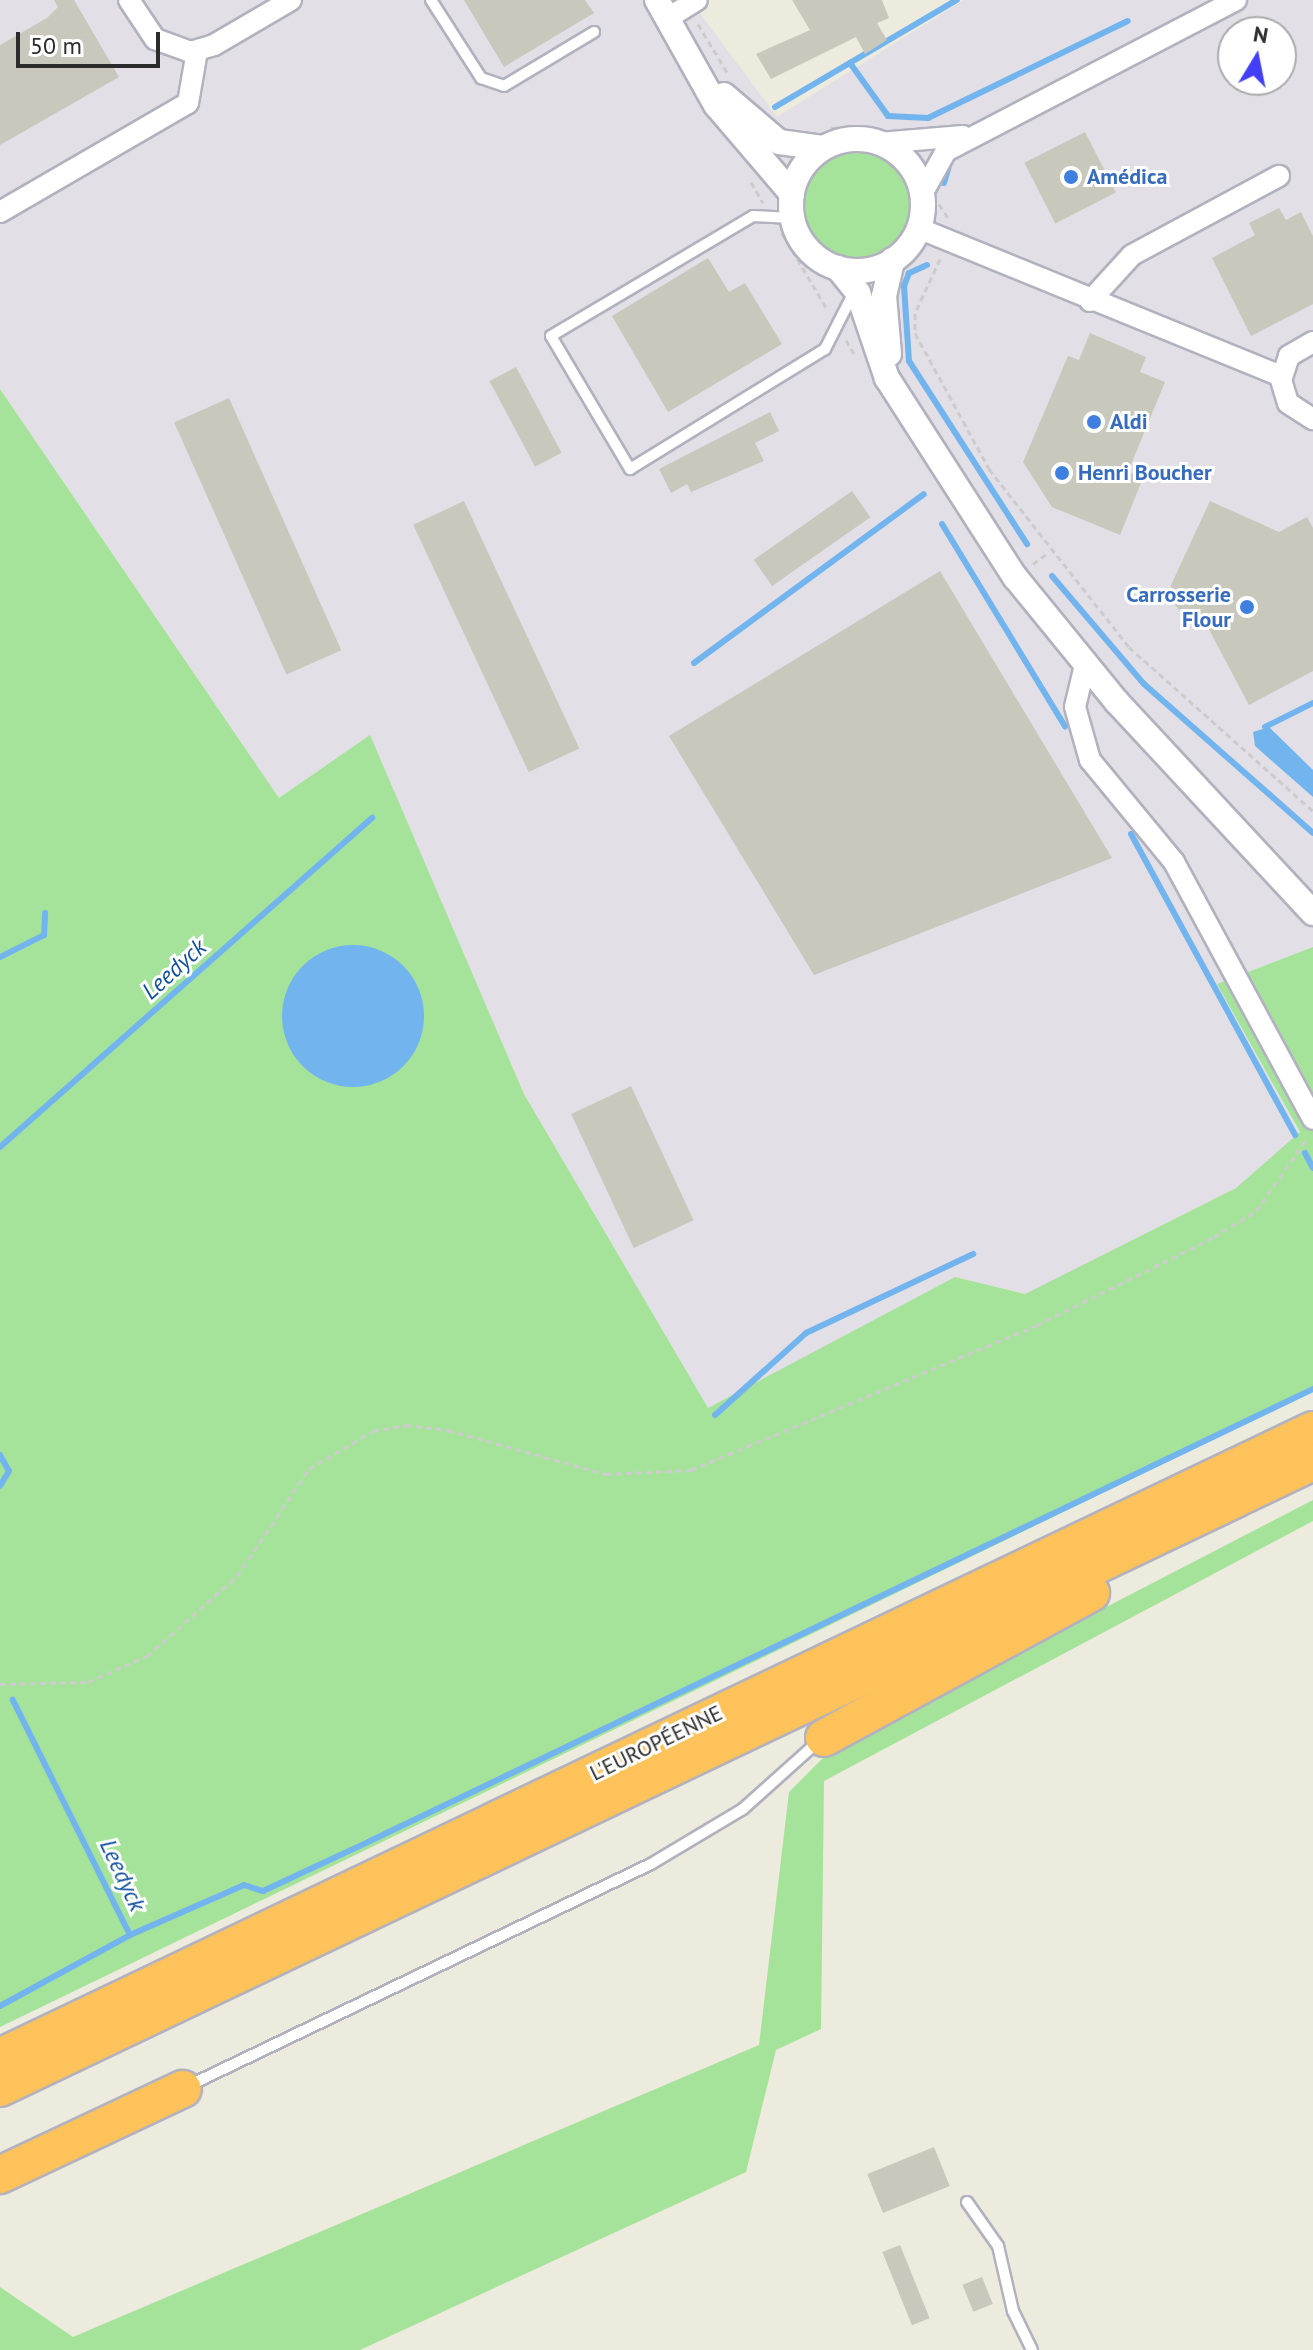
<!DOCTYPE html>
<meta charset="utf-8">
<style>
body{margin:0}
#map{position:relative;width:1313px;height:2350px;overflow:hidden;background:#edeade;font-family:"PT Sans",sans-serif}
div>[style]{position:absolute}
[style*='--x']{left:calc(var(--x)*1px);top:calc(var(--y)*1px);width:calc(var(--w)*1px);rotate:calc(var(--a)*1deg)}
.industrial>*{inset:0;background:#e2dfe6}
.green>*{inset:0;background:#a5e39b}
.round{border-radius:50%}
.water>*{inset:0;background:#72b4ee}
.stream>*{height:6px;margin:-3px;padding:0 3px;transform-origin:3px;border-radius:3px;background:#72b4ee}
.building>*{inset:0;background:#c9c8bd;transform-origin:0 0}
.path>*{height:3px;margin-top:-1.5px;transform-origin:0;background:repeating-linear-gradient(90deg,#ccc 0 6px,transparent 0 10px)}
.roads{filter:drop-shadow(2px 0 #b2b2bf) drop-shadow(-2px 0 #b2b2bf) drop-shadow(0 2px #b2b2bf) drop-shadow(0 -2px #b2b2bf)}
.service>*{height:10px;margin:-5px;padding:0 5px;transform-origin:5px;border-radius:5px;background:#fff}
.minor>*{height:20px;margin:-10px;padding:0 10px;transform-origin:10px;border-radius:10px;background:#fff}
.tertiary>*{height:24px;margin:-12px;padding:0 12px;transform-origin:12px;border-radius:12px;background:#fff}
.tertiary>.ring{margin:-12px;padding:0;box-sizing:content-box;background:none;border:24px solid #fff;border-radius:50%}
.motorway>*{height:36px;margin:-18px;padding:0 18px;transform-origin:18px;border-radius:18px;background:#fdc259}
.dots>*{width:22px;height:22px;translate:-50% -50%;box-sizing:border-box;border:4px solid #fff;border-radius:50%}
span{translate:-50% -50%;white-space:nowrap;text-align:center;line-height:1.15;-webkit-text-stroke:6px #fff;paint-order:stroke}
.shop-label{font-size:22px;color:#366cbe;font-weight:700}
.left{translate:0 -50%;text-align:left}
.right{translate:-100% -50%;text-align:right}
.street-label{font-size:22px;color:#2c2c2c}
.water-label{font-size:24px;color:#0e4f9e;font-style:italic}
.north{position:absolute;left:1217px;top:16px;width:80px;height:80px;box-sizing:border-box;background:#fff;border:2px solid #ababab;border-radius:50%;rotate:10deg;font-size:22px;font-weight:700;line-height:32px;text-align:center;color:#2c2c2c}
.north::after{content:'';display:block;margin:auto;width:28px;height:36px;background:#433ff9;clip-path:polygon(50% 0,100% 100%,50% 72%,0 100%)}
.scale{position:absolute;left:16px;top:32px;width:144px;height:36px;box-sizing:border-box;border:4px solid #2c2c2c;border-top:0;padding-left:10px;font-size:24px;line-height:28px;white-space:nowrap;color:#2c2c2c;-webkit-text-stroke:6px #fff;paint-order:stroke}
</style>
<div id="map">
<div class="industrial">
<i style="clip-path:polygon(evenodd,0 0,690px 0,777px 117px,964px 0,1313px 0,1313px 947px,1218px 984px,1300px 1133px,1236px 1188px,1025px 1294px,955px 1277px,708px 1409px,524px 1094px,370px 736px,279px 798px,0 389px,0 0,1233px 32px,1281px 32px,1281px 80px,1233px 80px,1233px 32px)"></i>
</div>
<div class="green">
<i class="round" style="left:801px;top:150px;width:110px;height:110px"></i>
<i style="clip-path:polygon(0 389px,279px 798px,370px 735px,524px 1094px,708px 1408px,955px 1277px,1025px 1294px,1236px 1188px,1300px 1132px,1217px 984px,1313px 947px,1313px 1391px,0 2027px)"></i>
<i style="clip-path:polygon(1313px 1500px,1313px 1521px,824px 1781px,821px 2029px,776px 2050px,746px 2172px,360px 2350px,0 2350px,0 2287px,73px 2337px,759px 2045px,789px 1792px,832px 1749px)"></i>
</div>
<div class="water">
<i style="clip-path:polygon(1269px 727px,1313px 770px,1313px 797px,1255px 746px,1253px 732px)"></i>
<i class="round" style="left:282px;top:945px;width:142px;height:142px"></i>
</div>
<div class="stream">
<i style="--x:850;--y:63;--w:65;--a:54.4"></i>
<i style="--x:888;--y:116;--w:40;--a:2.9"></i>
<i style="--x:928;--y:118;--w:222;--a:-25.9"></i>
<i style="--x:775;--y:107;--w:211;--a:-30.5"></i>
<i style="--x:944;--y:183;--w:25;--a:-74"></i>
<i style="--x:927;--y:265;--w:20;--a:156"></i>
<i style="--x:909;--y:273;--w:14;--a:111"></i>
<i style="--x:904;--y:286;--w:75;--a:86.2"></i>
<i style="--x:909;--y:361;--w:218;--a:57.2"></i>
<i style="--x:942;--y:524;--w:237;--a:58.7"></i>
<i style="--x:1052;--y:576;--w:142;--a:49.6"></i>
<i style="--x:1144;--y:684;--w:225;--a:41.4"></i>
<i style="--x:694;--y:663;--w:285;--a:-36.3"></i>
<i style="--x:1265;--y:727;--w:54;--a:-26.6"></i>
<i style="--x:1131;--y:834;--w:343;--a:61.4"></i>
<i style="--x:0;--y:957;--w:49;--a:-26.6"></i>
<i style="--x:44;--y:935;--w:22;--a:-87"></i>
<i style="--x:0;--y:1147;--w:497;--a:-41.5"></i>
<i style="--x:1305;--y:1153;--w:17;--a:62"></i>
<i style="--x:715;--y:1415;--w:122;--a:-42"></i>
<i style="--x:806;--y:1333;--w:185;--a:-25.3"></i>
<i style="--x:0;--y:1455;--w:18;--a:61"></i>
<i style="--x:9;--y:1471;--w:17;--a:121"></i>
<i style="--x:130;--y:1935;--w:124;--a:-23.7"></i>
<i style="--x:244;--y:1885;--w:20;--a:18"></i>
<i style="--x:263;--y:1891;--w:118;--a:-25"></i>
<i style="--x:370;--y:1841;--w:1046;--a:-25.61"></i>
<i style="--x:0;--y:2006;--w:148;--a:-28.6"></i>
<i style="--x:130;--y:1935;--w:263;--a:-116.5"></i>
</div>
<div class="building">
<i style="clip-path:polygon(54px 0,74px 0,119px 77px,0 145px,0 45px,47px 18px,58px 7px)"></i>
<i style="clip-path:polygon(464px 0,585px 0,594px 13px,504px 67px)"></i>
<i style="clip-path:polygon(792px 0,882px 0,889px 18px,877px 23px,887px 40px,865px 54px,856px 37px,771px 79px,756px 54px,810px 30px)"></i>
<i style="left:1085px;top:132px;width:68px;height:68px;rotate:63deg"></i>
<i style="clip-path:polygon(1279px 208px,1286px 220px,1301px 212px,1313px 236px,1313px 304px,1251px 336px,1212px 258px,1255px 235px,1249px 223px)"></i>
<i style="clip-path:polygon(708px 258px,729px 292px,745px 283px,782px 344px,668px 412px,612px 316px)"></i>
<i style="clip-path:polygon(1090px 333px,1146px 357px,1140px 372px,1165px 382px,1128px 472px,1143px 478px,1120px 535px,1052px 507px,1023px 462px,1068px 356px,1079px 360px)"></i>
<i style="left:516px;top:367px;width:97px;height:30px;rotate:62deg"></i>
<i style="left:229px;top:398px;width:276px;height:60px;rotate:66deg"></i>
<i style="clip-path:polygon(770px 412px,779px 431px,755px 443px,764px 461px,691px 492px,687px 484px,671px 493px,659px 469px)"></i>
<i style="left:852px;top:491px;width:32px;height:120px;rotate:55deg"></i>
<i style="left:464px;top:501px;width:273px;height:56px;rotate:65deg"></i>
<i style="clip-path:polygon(1210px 501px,1279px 532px,1307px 517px,1313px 528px,1313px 671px,1249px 705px,1206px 624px,1186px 619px,1172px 601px,1171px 585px)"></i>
<i style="clip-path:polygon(940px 571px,1112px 858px,814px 975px,669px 736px)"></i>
<i style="left:631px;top:1086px;width:148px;height:66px;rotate:65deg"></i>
<i style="left:934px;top:2147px;width:42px;height:72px;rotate:68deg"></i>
<i style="left:900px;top:2245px;width:79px;height:19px;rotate:68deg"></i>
<i style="left:982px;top:2277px;width:29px;height:21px;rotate:68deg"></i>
</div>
<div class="path">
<i style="--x:698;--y:24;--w:56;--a:58.9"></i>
<i style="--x:831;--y:128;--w:40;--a:-2.9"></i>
<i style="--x:751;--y:182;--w:24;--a:60"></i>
<i style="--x:939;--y:204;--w:17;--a:57"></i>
<i style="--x:782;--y:233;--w:88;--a:59.4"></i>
<i style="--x:940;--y:259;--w:60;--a:114.8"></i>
<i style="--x:915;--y:313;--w:20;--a:90"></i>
<i style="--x:915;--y:333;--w:155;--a:61.4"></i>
<i style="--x:989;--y:469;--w:226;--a:51.8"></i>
<i style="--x:1129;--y:647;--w:246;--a:41.7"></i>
<i style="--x:846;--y:340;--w:16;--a:60"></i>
<i style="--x:1033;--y:564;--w:20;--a:-37"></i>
<i style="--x:0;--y:1684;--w:88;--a:-1.3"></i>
<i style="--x:88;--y:1682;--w:64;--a:-23.8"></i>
<i style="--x:147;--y:1656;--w:120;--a:-41.6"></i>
<i style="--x:237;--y:1576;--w:129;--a:-56.1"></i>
<i style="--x:309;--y:1469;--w:74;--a:-30.7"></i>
<i style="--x:373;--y:1431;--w:34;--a:-10"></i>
<i style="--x:406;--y:1425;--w:42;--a:6.8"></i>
<i style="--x:448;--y:1430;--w:164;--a:15.6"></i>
<i style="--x:606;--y:1474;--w:85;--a:-2.7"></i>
<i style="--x:691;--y:1470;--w:375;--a:-22.7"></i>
<i style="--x:1037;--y:1325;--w:198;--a:-26.4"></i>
<i style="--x:1214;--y:1237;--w:49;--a:-31.8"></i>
<i style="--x:1256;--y:1211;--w:88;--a:-54.7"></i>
</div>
<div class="roads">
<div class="service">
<i style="--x:431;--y:0;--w:93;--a:57.3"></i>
<i style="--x:481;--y:78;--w:24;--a:19"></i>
<i style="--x:504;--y:86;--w:105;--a:-31"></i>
<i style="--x:792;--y:218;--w:39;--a:-177"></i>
<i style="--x:753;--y:216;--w:235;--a:149.3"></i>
<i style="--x:551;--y:336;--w:155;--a:59.3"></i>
<i style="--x:630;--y:469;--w:229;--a:-31.6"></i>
<i style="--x:825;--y:349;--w:59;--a:-63"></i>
<i style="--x:188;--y:2086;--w:513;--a:-25.62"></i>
<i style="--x:651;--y:1864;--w:107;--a:-30.9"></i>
<i style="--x:743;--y:1809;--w:103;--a:-41.9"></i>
<i style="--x:967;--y:2202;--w:54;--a:54.8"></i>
<i style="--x:998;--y:2246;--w:67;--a:77"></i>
<i style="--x:1013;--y:2311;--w:43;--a:64"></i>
</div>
<div class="minor">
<i style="--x:129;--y:0;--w:47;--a:56.3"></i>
<i style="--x:155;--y:39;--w:37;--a:20"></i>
<i style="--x:190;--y:52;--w:25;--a:-16"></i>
<i style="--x:214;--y:45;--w:89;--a:-30.3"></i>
<i style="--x:668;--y:18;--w:34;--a:-32"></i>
<i style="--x:879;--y:143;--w:84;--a:-4.8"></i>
<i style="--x:922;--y:194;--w:49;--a:-60.8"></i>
<i style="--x:946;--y:151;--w:327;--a:-27.5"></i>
<i style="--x:0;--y:212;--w:217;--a:-30.1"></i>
<i style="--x:188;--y:103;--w:53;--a:-80.2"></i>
<i style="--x:918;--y:228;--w:392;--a:22.2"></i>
<i style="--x:1090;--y:301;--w:62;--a:-47.6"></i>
<i style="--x:1132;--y:255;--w:167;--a:-28.3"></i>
<i style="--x:1313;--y:342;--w:28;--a:150"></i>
<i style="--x:1289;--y:356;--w:25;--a:108"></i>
<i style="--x:1281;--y:380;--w:24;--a:73"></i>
<i style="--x:1288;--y:403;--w:30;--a:33"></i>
<i style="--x:1085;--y:665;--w:43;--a:103.4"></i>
<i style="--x:1075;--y:707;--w:55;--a:74.2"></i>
<i style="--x:1090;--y:760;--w:132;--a:50.5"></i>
<i style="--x:1174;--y:862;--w:292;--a:61.6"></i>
</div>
<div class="tertiary">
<i style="--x:657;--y:0;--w:120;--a:60.7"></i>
<i style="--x:716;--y:105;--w:117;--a:49.5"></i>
<i style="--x:724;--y:95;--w:72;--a:40.5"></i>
<i style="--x:779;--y:142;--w:44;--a:7.8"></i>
<i class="ring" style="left:791px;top:139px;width:108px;height:108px"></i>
<i style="--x:838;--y:268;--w:32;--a:51"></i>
<i style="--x:858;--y:293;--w:90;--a:71.2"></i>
<i style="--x:887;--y:378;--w:237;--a:57.3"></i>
<i style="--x:1015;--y:577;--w:161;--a:50.8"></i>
<i style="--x:1117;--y:702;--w:288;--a:47.1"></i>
<i style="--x:889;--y:354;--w:58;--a:-94.9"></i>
<i style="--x:884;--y:296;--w:37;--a:-77"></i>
</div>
<div class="motorway">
<i style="--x:824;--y:1738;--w:304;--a:-28.5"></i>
<i style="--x:0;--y:2057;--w:1455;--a:-25.53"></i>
<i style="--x:0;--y:2088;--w:1455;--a:-25.49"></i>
<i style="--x:0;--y:2175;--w:202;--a:-25.2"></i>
</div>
</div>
<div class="dots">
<i style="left:1071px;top:177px;background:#3f7fe0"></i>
<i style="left:1094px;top:422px;background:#3f7fe0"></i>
<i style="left:1062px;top:473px;background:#3f7fe0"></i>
<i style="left:1247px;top:607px;background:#3f7fe0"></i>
</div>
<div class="shop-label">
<span class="left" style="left:1087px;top:177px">Amédica</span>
<span class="left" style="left:1110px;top:422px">Aldi</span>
<span class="left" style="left:1078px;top:473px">Henri Boucher</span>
<span class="right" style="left:1231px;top:607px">Carrosserie<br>Flour</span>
</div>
<div class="street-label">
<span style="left:656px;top:1743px;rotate:-26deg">L'EUROPÉENNE</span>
</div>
<div class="water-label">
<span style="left:174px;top:969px;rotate:-42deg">Leedyck</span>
<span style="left:123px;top:1875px;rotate:65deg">Leedyck</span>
</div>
<div class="north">N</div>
<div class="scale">50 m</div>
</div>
